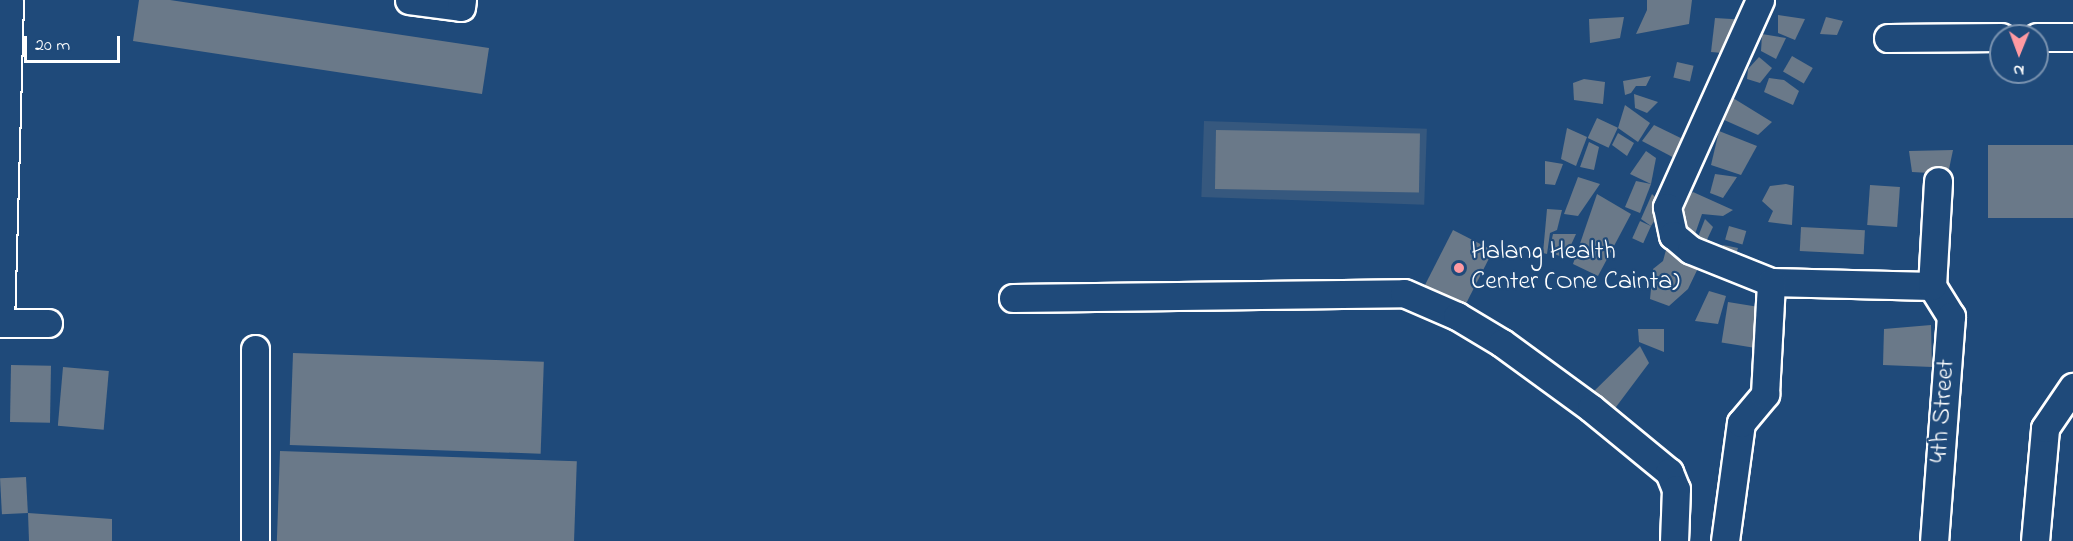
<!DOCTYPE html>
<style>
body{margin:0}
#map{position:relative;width:2073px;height:541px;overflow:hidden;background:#1f4a7a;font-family:"Indie Flower",sans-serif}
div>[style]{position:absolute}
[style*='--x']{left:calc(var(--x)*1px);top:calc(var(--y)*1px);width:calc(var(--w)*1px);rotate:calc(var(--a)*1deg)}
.built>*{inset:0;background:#36587e;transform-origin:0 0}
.building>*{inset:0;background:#6a7989;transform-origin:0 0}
.roads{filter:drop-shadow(2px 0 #fff) drop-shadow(-2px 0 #fff) drop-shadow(0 2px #fff) drop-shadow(0 -2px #fff)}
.minor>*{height:27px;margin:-13.5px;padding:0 13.5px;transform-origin:13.5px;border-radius:13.5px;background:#1f4a7a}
.dots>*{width:16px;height:16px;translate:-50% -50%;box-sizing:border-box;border:3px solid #1f4a7a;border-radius:50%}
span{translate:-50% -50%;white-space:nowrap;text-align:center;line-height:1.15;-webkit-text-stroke:4.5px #1f4a7a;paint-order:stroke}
.poi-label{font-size:26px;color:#fff}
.left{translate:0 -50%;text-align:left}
.street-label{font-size:26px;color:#fff}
.north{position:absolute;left:1989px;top:24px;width:60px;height:60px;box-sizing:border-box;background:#1f4a7a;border:2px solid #7992af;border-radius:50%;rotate:181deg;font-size:16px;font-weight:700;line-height:24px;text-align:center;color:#fff}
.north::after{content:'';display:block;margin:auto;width:21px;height:27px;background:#ff9aa2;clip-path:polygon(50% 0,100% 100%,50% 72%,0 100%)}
.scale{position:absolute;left:24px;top:36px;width:96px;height:27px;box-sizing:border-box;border:3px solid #fff;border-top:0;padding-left:8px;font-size:18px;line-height:21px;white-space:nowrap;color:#fff;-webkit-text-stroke:4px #1f4a7a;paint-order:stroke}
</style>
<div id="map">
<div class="built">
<i style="left:1204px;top:121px;width:223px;height:76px;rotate:2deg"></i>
</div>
<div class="building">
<i style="clip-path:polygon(139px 0,170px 0,489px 48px,482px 94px,133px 41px)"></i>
<i style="clip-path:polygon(1647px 0,1692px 0,1689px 24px,1636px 34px,1647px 10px)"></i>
<i style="clip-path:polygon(1778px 15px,1805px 19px,1795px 40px,1778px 33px)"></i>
<i style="clip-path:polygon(1624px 17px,1620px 38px,1590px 43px,1589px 19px)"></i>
<i style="clip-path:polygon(1826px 17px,1843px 21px,1837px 35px,1820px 34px)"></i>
<i style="clip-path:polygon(1715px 18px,1748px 20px,1734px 54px,1711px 52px)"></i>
<i style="clip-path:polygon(1762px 34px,1786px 38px,1776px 59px,1761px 51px)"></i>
<i style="left:1792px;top:56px;width:24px;height:18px;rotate:30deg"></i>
<i style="clip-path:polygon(1759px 57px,1772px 68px,1760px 83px,1747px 79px,1748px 69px)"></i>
<i style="left:1677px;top:62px;width:17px;height:16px;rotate:13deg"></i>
<i style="clip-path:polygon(1651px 76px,1646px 86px,1636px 86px,1631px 93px,1625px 95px,1623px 81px)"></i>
<i style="clip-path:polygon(1769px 78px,1784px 80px,1799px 91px,1793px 105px,1764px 92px)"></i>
<i style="clip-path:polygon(1584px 79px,1605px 82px,1603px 104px,1574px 100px,1573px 83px)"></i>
<i style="clip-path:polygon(1634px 94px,1658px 102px,1647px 113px,1635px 108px)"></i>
<i style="clip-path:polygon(1733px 98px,1772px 122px,1758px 135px,1722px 119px)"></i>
<i style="clip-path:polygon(1625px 105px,1650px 123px,1638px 142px,1618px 128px)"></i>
<i style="left:1597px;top:118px;width:23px;height:22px;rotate:25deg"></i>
<i style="clip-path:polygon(1654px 125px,1693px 144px,1682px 162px,1642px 141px)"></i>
<i style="clip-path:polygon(1567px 128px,1587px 137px,1576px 166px,1561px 159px)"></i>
<i style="left:1216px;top:130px;width:204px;height:59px;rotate:1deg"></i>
<i style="clip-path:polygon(1719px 131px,1757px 146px,1741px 175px,1711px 165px)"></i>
<i style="clip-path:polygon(1618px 133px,1634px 143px,1627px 156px,1612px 145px)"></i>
<i style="clip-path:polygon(1589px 142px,1599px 147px,1594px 170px,1580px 167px)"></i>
<i style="left:1988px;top:145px;width:85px;height:73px"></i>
<i style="clip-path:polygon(1953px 150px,1948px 174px,1912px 172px,1909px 151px)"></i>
<i style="clip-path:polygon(1646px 151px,1656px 158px,1651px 184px,1630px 174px)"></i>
<i style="clip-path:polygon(1545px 161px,1563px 164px,1555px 185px,1545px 184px)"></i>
<i style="clip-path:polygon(1715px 174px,1737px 177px,1723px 198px,1710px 193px)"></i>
<i style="clip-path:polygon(1578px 177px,1600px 184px,1578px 216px,1564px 214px)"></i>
<i style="clip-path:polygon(1636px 181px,1651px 184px,1640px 213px,1625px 207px)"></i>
<i style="clip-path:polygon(1786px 184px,1794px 186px,1792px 225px,1768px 222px,1773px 211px,1762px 201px,1770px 186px)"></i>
<i style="left:1870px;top:185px;width:30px;height:40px;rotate:4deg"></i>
<i style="clip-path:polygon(1693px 192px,1733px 210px,1723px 216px,1702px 214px,1694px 237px,1677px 232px,1686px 198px)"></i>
<i style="clip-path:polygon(1597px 194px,1631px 214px,1598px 276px,1573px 264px)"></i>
<i style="clip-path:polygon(1652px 194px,1664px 205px,1651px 226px,1641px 219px)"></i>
<i style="clip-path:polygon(1547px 209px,1562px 210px,1557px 230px,1550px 233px,1547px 254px,1543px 253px)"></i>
<i style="clip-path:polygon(1705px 219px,1713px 227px,1704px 246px,1696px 242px)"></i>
<i style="left:1640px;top:221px;width:12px;height:19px;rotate:24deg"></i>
<i style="left:1729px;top:226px;width:18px;height:14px;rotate:16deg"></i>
<i style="left:1801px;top:227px;width:64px;height:24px;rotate:3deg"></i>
<i style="left:1453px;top:230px;width:45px;height:64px;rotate:27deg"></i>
<i style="clip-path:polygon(1553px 234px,1576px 234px,1565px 258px,1549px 252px)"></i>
<i style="clip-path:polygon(1723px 245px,1738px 248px,1734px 261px,1720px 252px)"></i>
<i style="clip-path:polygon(1666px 250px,1701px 262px,1688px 289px,1669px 306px,1650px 299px,1653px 269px,1663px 261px)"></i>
<i style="clip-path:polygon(1709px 291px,1726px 296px,1718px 324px,1695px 321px)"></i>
<i style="left:1728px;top:302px;width:36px;height:41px;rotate:9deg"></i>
<i style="clip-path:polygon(1931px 325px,1932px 367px,1883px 365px,1884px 329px)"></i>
<i style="clip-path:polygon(1638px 329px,1664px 329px,1664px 352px,1639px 342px)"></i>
<i style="clip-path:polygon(1640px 346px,1649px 363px,1613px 411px,1589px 396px)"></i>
<i style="left:293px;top:353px;width:251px;height:92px;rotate:2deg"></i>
<i style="left:11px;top:365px;width:40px;height:57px;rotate:1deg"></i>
<i style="left:63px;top:367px;width:46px;height:59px;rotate:5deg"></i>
<i style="left:280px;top:451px;width:297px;height:90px;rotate:2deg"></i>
<i style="left:26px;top:477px;width:36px;height:26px;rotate:87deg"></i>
<i style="clip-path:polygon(28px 513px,112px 519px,112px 541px,29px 541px)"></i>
</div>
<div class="roads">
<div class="minor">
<i style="--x:409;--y:0;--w:52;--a:7.7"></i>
<i style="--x:461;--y:7;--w:7;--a:-82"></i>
<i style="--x:1760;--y:0;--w:227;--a:114.2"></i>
<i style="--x:1667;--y:207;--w:29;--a:78"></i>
<i style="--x:1673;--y:235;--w:23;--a:40"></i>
<i style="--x:1691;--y:250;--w:86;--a:21.8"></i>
<i style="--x:1771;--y:282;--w:161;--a:1.4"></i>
<i style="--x:2037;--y:37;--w:36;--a:0"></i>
<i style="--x:1888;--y:38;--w:113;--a:-0.5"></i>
<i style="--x:1932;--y:286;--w:36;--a:58"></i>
<i style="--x:1951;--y:316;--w:226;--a:94.3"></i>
<i style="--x:1932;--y:286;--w:105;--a:-86.7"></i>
<i style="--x:1013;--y:298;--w:391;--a:-0.7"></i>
<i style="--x:1404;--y:293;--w:58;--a:23.5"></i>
<i style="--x:1457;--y:316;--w:52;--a:31"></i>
<i style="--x:1502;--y:343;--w:110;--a:36.1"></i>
<i style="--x:1591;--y:408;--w:101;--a:39.4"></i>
<i style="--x:1669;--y:472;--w:18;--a:68"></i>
<i style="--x:1676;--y:489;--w:52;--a:92.2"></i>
<i style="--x:0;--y:323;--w:323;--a:-88.4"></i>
<i style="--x:0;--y:323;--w:48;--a:0"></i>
<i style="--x:255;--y:541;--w:192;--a:-90"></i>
<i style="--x:1725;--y:541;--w:119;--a:-82.3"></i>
<i style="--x:1741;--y:423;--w:38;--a:-50"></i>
<i style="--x:1765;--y:394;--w:112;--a:-86.9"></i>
<i style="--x:2035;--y:541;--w:113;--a:-84.9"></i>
<i style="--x:2045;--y:428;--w:50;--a:-55.7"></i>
</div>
</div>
<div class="dots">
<i style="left:1459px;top:268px;background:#ff9aa2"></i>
</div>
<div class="poi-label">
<span class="left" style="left:1471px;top:268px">Halang Health<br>Center (One Cainta)</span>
</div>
<div class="street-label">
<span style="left:1944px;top:411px;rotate:-86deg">4th Street</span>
</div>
<div class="north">N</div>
<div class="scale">20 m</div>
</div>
